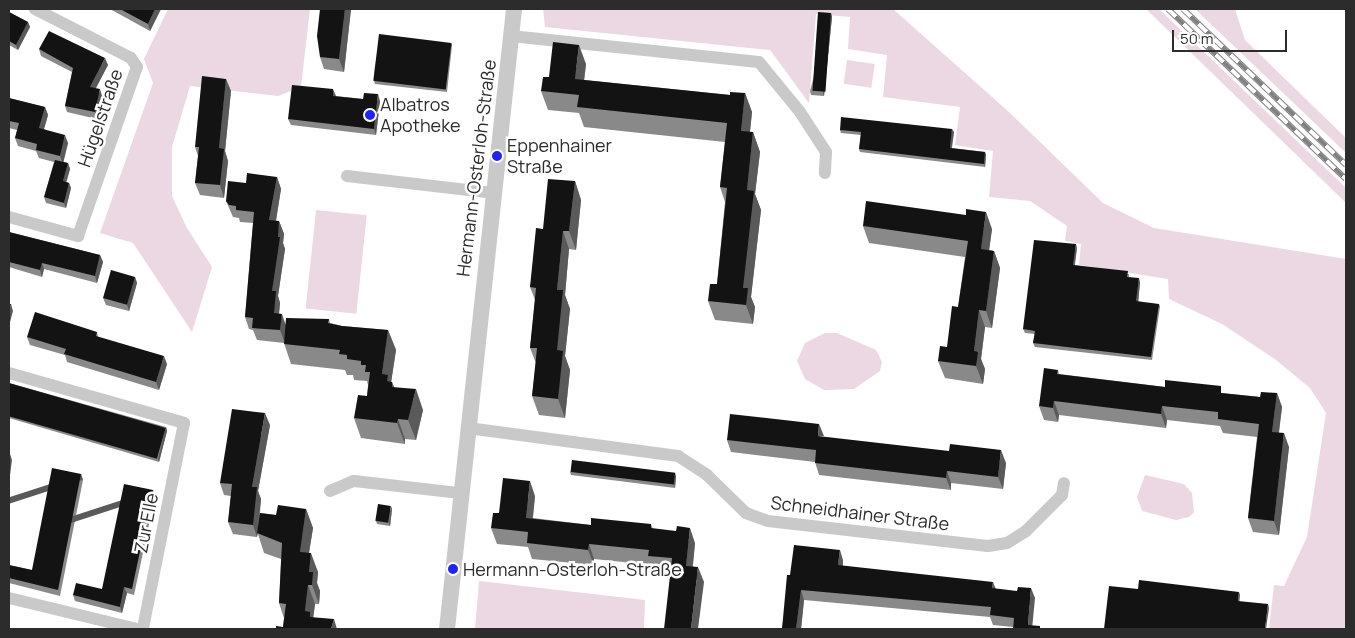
<!DOCTYPE html>
<meta charset="utf-8">
<style>
body{margin:0}
#map{position:relative;width:1355px;height:638px;overflow:hidden;background:#fff;font-family:Manrope,sans-serif}
div>[style]{position:absolute}
[style*='--x']{left:calc(var(--x)*1px);top:calc(var(--y)*1px);width:calc(var(--w)*1px);rotate:calc(var(--a)*1deg)}
.green>*{inset:0;background:#ecd8e2;transform-origin:0 0}
.minor>*{height:12px;margin:-6px;padding:0 6px;transform-origin:6px;border-radius:6px;background:#c9c9c9}
.tertiary>*{height:16px;margin:-8px;padding:0 8px;transform-origin:8px;border-radius:8px;background:#c9c9c9}
.rail>*{height:5.5px;margin-top:-2.75px;transform-origin:0;background:repeating-linear-gradient(90deg,#fff 0 11px,#818181 0 22px);box-sizing:border-box;border-block:1px solid #818181}
.wall>*{inset:0;background:#898989}
.shaded-wall>*{inset:0;background:#5a5a5a;transform-origin:0 0}
.building>*{inset:0;background:#131313;transform-origin:0 0}
.dots>*{width:14px;height:14px;translate:-50% -50%;box-sizing:border-box;border:2px solid #fff;border-radius:50%}
span{translate:-50% -50%;white-space:nowrap;text-align:center;line-height:1.15;-webkit-text-stroke:5px #fff;paint-order:stroke}
.poi-label{font-size:18px;color:#2c2c2c}
.left{translate:0 -50%;text-align:left}
.street-label{font-size:18px;color:#2c2c2c}
.frame{position:absolute;inset:0;border:10px solid #2c2c2c;pointer-events:none}
.scale{position:absolute;left:1172px;top:30px;width:115px;height:22px;box-sizing:border-box;border:2px solid #2c2c2c;border-top:0;padding-left:6px;font-size:15px;line-height:18px;white-space:nowrap;color:#2c2c2c;-webkit-text-stroke:4px #fff;paint-order:stroke}
</style>
<div id="map">
<div class="green">
<i style="clip-path:polygon(168px 9px,310px 9px,301px 87px,278px 96px,190px 86px,172px 147px,172px 196px,187px 228px,212px 267px,192px 332px,133px 243px,100px 233px,153px 83px,144px 59px)"></i>
<i style="clip-path:polygon(543px 9px,893px 9px,1009px 112px,1103px 203px,1154px 228px,1346px 259px,1346px 629px,1269px 629px,1274px 585px,1284px 586px,1307px 537px,1326px 413px,1310px 388px,1276px 360px,1222px 324px,1169px 299px,1168px 279px,1079px 265px,1081px 244px,1065px 241px,1067px 226px,1030px 201px,989px 197px,993px 151px,955px 145px,960px 107px,883px 97px,887px 55px,848px 49px,850px 17px,816px 14px,809px 103px,770px 50px,545px 27px)"></i>
<i style="clip-path:polygon(1146px 9px,1159px 9px,1346px 188px,1346px 203px)"></i>
<i style="clip-path:polygon(1195px 9px,1235px 9px,1245px 40px,1346px 138px,1346px 153px)"></i>
<i style="left:847px;top:60px;width:28px;height:24px;rotate:8deg"></i>
<i style="left:316px;top:210px;width:51px;height:99px;rotate:6deg"></i>
<i style="clip-path:polygon(825px 333px,837px 333px,876px 350px,882px 362px,880px 371px,854px 389px,824px 390px,805px 379px,797px 361px,805px 343px)"></i>
<i style="clip-path:polygon(1145px 475px,1184px 484px,1192px 493px,1194px 512px,1189px 517px,1176px 520px,1142px 511px,1137px 497px)"></i>
<i style="clip-path:polygon(479px 581px,645px 600px,644px 629px,475px 629px)"></i>
</div>
<div class="minor">
<i style="--x:511;--y:36;--w:249;--a:6"></i>
<i style="--x:759;--y:62;--w:65;--a:50.6"></i>
<i style="--x:800;--y:112;--w:48;--a:57"></i>
<i style="--x:826;--y:152;--w:21;--a:93"></i>
<i style="--x:347;--y:176;--w:147;--a:6.6"></i>
<i style="--x:9;--y:217;--w:72;--a:15.4"></i>
<i style="--x:78;--y:236;--w:179;--a:-70.8"></i>
<i style="--x:137;--y:67;--w:11;--a:-124"></i>
<i style="--x:131;--y:58;--w:108;--a:-153"></i>
<i style="--x:9;--y:373;--w:182;--a:15.9"></i>
<i style="--x:184;--y:423;--w:210;--a:101.3"></i>
<i style="--x:468;--y:428;--w:212;--a:7.6"></i>
<i style="--x:678;--y:456;--w:35;--a:33"></i>
<i style="--x:707;--y:475;--w:54;--a:44.3"></i>
<i style="--x:746;--y:513;--w:23;--a:20"></i>
<i style="--x:768;--y:521;--w:221;--a:6.5"></i>
<i style="--x:988;--y:546;--w:19;--a:-9"></i>
<i style="--x:1007;--y:543;--w:22;--a:-32"></i>
<i style="--x:1026;--y:531;--w:51;--a:-45"></i>
<i style="--x:1062;--y:495;--w:12;--a:-81"></i>
<i style="--x:330;--y:491;--w:26;--a:-23"></i>
<i style="--x:354;--y:481;--w:107;--a:6.5"></i>
<i style="--x:9;--y:598;--w:132;--a:13.6"></i>
</div>
<div class="tertiary">
<i style="--x:447;--y:629;--w:624;--a:-83.83"></i>
</div>
<div class="rail">
<i style="--x:1168;--y:9;--w:246;--a:43.7"></i>
<i style="--x:1183;--y:9;--w:226;--a:43.7"></i>
</div>
<div class="wall">
<i style="clip-path:polygon(110px 9px,161px 9px,150px 31px)"></i>
<i style="clip-path:polygon(320px 9px,358px 9px,358px 10px,351px 9px,344px 72px,324px 69px,320px 57px)"></i>
<i style="clip-path:polygon(9px 12px,28px 22px,30px 27px,18px 50px,9px 45px)"></i>
<i style="clip-path:polygon(831px 13px,832px 17px,824px 96px,811px 95px,810px 91px)"></i>
<i style="clip-path:polygon(451px 43px,452px 46px,447px 92px,375px 84px,374px 81px)"></i>
<i style="clip-path:polygon(39px 49px,108px 65px,95px 88px,102px 96px,97px 119px,67px 112px,65px 106px,72px 72px,41px 56px)"></i>
<i style="clip-path:polygon(586px 64px,584px 80px,730px 95px,745px 93px,752px 112px,750px 132px,753px 132px,760px 152px,755px 194px,761px 210px,751px 297px,755px 307px,753px 324px,715px 320px,708px 301px,717px 284px,725px 202px,720px 187px,725px 142px,584px 127px,579px 113px,548px 110px,541px 91px,549px 77px)"></i>
<i style="clip-path:polygon(226px 79px,231px 91px,225px 151px,228px 161px,224px 198px,200px 195px,195px 183px,198px 156px,195px 147px)"></i>
<i style="clip-path:polygon(336px 96px,380px 101px,376px 135px,291px 125px,288px 119px)"></i>
<i style="clip-path:polygon(9px 98px,45px 107px,48px 115px,44px 129px,68px 143px,63px 162px,68px 163px,70px 169px,66px 182px,69px 183px,71px 188px,66px 208px,46px 203px,44px 197px,54px 162px,39px 158px,36px 151px,18px 146px,15px 138px,17px 130px,9px 128px)"></i>
<i style="clip-path:polygon(840px 130px,954px 132px,952px 148px,985px 152px,986px 155px,985px 167px,860px 152px,859px 149px,861px 135px,841px 133px)"></i>
<i style="clip-path:polygon(277px 177px,281px 189px,276px 221px,279px 221px,284px 234px,283px 243px,285px 249px,278px 296px,280px 303px,279px 313px,286px 325px,329px 319px,330px 323px,342px 326px,388px 330px,396px 350px,391px 382px,392px 382px,394px 387px,423px 410px,416px 440px,405px 439px,405px 444px,361px 438px,354px 418px,367px 396px,368px 385px,367px 381px,354px 380px,353px 375px,347px 375px,345px 370px,291px 364px,284px 343px,257px 340px,253px 330px,249px 329px,245px 317px,253px 223px,240px 222px,239px 218px,233px 217px,226px 201px,246px 183px)"></i>
<i style="clip-path:polygon(575px 181px,581px 200px,576px 250px,569px 249px,565px 295px,570px 309px,565px 356px,570px 370px,565px 418px,539px 415px,532px 396px,536px 363px,530px 348px,535px 300px,530px 287px,543px 229px)"></i>
<i style="clip-path:polygon(863px 226px,992px 229px,989px 250px,994px 251px,1000px 268px,992px 328px,985px 327px,981px 359px,985px 369px,983px 384px,945px 378px,938px 361px,947px 347px,958px 307px,965px 257px,869px 243px)"></i>
<i style="clip-path:polygon(9px 232px,100px 255px,103px 262px,97px 283px,44px 269px,42px 277px,9px 267px)"></i>
<i style="clip-path:polygon(1077px 248px,1075px 265px,1129px 274px,1129px 277px,1140px 282px,1138px 302px,1160px 307px,1152px 360px,1035px 347px,1033px 343px,1035px 334px,1025px 333px,1023px 329px)"></i>
<i style="clip-path:polygon(135px 277px,137px 283px,129px 311px,106px 305px,103px 298px)"></i>
<i style="clip-path:polygon(97px 332px,98px 337px,167px 364px,159px 390px,67px 362px,65px 355px,30px 345px,27px 337px)"></i>
<i style="clip-path:polygon(1058px 370px,1059px 374px,1165px 387px,1260px 397px,1277px 393px,1282px 407px,1279px 433px,1289px 447px,1279px 535px,1253px 532px,1248px 518px,1257px 437px,1223px 433px,1220px 426px,1167px 420px,1166px 428px,1059px 415px,1058px 422px,1044px 420px,1039px 406px)"></i>
<i style="clip-path:polygon(9px 383px,166px 427px,167px 431px,159px 462px,9px 418px)"></i>
<i style="clip-path:polygon(270px 425px,258px 491px,261px 499px,260px 513px,276px 515px,306px 509px,313px 528px,309px 553px,318px 572px,317px 583px,320px 591px,319px 604px,315px 604px,313px 617px,283px 627px,284px 618px,279px 603px,281px 559px,264px 553px,258px 534px,257px 537px,233px 534px,228px 522px,231px 496px,224px 495px,220px 483px)"></i>
<i style="clip-path:polygon(824px 437px,1006px 463px,1003px 489px,951px 483px,951px 490px,819px 475px,815px 462px,731px 452px,727px 440px)"></i>
<i style="clip-path:polygon(570px 472px,676px 476px,675px 488px,571px 475px)"></i>
<i style="clip-path:polygon(81px 474px,83px 480px,60px 596px,9px 583px,9px 565px,32px 570px)"></i>
<i style="clip-path:polygon(155px 496px,134px 595px,127px 593px,122px 613px,75px 601px,73px 595px,102px 589px)"></i>
<i style="clip-path:polygon(535px 496px,533px 518px,591px 525px,651px 524px,653px 529px,695px 543px,693px 566px,704px 582px,670px 573px,654px 571px,652px 565px,594px 559px,594px 565px,532px 559px,528px 547px,497px 544px,491px 528px,499px 513px)"></i>
<i style="clip-path:polygon(392px 509px,390px 526px,377px 524px,376px 521px)"></i>
<i style="clip-path:polygon(843px 560px,843px 566px,996px 589px,1035px 598px,1013px 627px,993px 625px,990px 617px,804px 600px,801px 629px,782px 629px,790px 575px)"></i>
</div>
<div class="shaded-wall">
<i style="clip-path:polygon(155px 9px,161px 9px,150px 31px,148px 24px)"></i>
<i style="clip-path:polygon(345px 9px,351px 9px,344px 72px,339px 59px)"></i>
<i style="clip-path:polygon(831px 13px,832px 17px,824px 96px,823px 93px)"></i>
<i style="clip-path:polygon(28px 22px,30px 27px,18px 50px,16px 45px)"></i>
<i style="left:451px;top:43px;width:3px;height:46px;rotate:72deg"></i>
<i style="clip-path:polygon(579px 45px,586px 64px,582px 98px,575px 79px)"></i>
<i style="clip-path:polygon(105px 58px,108px 65px,93px 94px,90px 87px)"></i>
<i style="clip-path:polygon(226px 79px,231px 91px,225px 151px,228px 161px,224px 198px,220px 185px,219px 148px)"></i>
<i style="clip-path:polygon(100px 89px,102px 96px,97px 119px,95px 112px)"></i>
<i style="clip-path:polygon(333px 89px,336px 96px,335px 103px,333px 96px)"></i>
<i style="clip-path:polygon(745px 93px,752px 112px,748px 150px,741px 131px)"></i>
<i style="clip-path:polygon(378px 94px,380px 101px,376px 135px,374px 129px)"></i>
<i style="clip-path:polygon(45px 107px,48px 115px,42px 136px,39px 128px)"></i>
<i style="clip-path:polygon(952px 129px,954px 132px,951px 151px,950px 148px)"></i>
<i style="clip-path:polygon(753px 132px,760px 152px,755px 194px,761px 210px,751px 297px,755px 307px,753px 324px,746px 305px,743px 288px,747px 190px)"></i>
<i style="clip-path:polygon(65px 135px,68px 143px,63px 164px,60px 156px)"></i>
<i style="clip-path:polygon(985px 152px,986px 155px,985px 167px,984px 164px)"></i>
<i style="clip-path:polygon(68px 163px,70px 169px,65px 187px,63px 181px)"></i>
<i style="clip-path:polygon(277px 177px,281px 189px,274px 232px,269px 220px)"></i>
<i style="clip-path:polygon(575px 181px,581px 200px,576px 250px,569px 231px)"></i>
<i style="clip-path:polygon(69px 183px,71px 188px,66px 208px,64px 203px)"></i>
<i style="clip-path:polygon(986px 212px,992px 229px,987px 266px,981px 249px)"></i>
<i style="clip-path:polygon(279px 221px,284px 234px,283px 243px,285px 249px,278px 296px,280px 303px,278px 325px,274px 313px,272px 291px)"></i>
<i style="clip-path:polygon(563px 231px,569px 249px,565px 295px,570px 309px,565px 356px,570px 370px,565px 418px,558px 399px,557px 350px,557px 290px)"></i>
<i style="clip-path:polygon(1076px 244px,1077px 248px,1074px 268px,1073px 265px)"></i>
<i style="clip-path:polygon(994px 251px,1000px 268px,992px 328px,986px 311px)"></i>
<i style="clip-path:polygon(100px 255px,103px 262px,97px 283px,95px 276px)"></i>
<i style="clip-path:polygon(42px 263px,44px 269px,42px 277px,40px 270px)"></i>
<i style="clip-path:polygon(135px 277px,137px 283px,129px 311px,127px 305px)"></i>
<i style="clip-path:polygon(1139px 278px,1140px 282px,1138px 305px,1136px 301px)"></i>
<i style="clip-path:polygon(11px 304px,13px 311px,9px 326px,9px 311px)"></i>
<i style="left:1159px;top:304px;width:3px;height:54px;rotate:72deg"></i>
<i style="clip-path:polygon(979px 310px,985px 327px,981px 359px,985px 369px,983px 384px,976px 366px,974px 351px)"></i>
<i style="clip-path:polygon(282px 314px,286px 326px,285px 343px,280px 330px)"></i>
<i style="clip-path:polygon(388px 330px,396px 350px,391px 383px,392px 382px,400px 402px,382px 374px)"></i>
<i style="clip-path:polygon(164px 356px,167px 364px,159px 390px,156px 382px)"></i>
<i style="clip-path:polygon(416px 389px,423px 410px,416px 440px,408px 420px)"></i>
<i style="clip-path:polygon(1277px 393px,1282px 407px,1277px 446px,1272px 432px)"></i>
<i style="clip-path:polygon(1054px 401px,1059px 415px,1058px 422px,1053px 408px)"></i>
<i style="clip-path:polygon(1162px 406px,1167px 420px,1166px 428px,1161px 414px)"></i>
<i style="clip-path:polygon(265px 413px,270px 425px,258px 491px,261px 499px,257px 537px,253px 525px,252px 487px)"></i>
<i style="clip-path:polygon(398px 419px,405px 439px,405px 444px,397px 423px)"></i>
<i style="clip-path:polygon(819px 424px,824px 436px,818px 436px)"></i>
<i style="clip-path:polygon(166px 427px,167px 431px,159px 462px,158px 459px)"></i>
<i style="clip-path:polygon(1284px 433px,1289px 447px,1279px 535px,1274px 521px)"></i>
<i style="clip-path:polygon(1001px 450px,1006px 463px,1003px 489px,998px 477px)"></i>
<i style="clip-path:polygon(10px 454px,12px 460px,9px 483px,9px 464px)"></i>
<i style="clip-path:polygon(947px 471px,951px 483px,951px 490px,946px 478px)"></i>
<i style="clip-path:polygon(675px 473px,676px 476px,675px 488px,674px 484px)"></i>
<i style="left:81px;top:474px;width:6px;height:118px;rotate:72deg"></i>
<i style="clip-path:polygon(530px 481px,535px 496px,531px 533px,526px 518px)"></i>
<i style="left:153px;top:490px;width:6px;height:101px;rotate:72deg"></i>
<i style="clip-path:polygon(391px 506px,392px 509px,390px 526px,389px 523px)"></i>
<i style="clip-path:polygon(306px 509px,313px 528px,306px 571px,300px 552px)"></i>
<i style="clip-path:polygon(690px 528px,695px 543px,691px 581px,686px 566px)"></i>
<i style="clip-path:polygon(589px 544px,594px 559px,594px 565px,588px 550px)"></i>
<i style="clip-path:polygon(840px 550px,843px 560px,842px 575px,838px 565px)"></i>
<i style="clip-path:polygon(311px 553px,318px 572px,317px 583px,320px 591px,319px 604px,312px 585px,309px 572px)"></i>
<i style="clip-path:polygon(698px 567px,704px 582px,698px 629px,691px 629px)"></i>
<i style="clip-path:polygon(993px 582px,997px 592px,992px 588px)"></i>
<i style="clip-path:polygon(308px 585px,315px 604px,313px 620px,317px 629px,305px 611px)"></i>
<i style="clip-path:polygon(124px 587px,127px 593px,122px 613px,120px 607px)"></i>
<i style="clip-path:polygon(1031px 588px,1035px 598px,1032px 629px,1028px 625px)"></i>
<i style="clip-path:polygon(801px 590px,804px 600px,801px 629px,796px 629px)"></i>
<i style="clip-path:polygon(1239px 592px,1240px 595px,1239px 605px,1238px 601px)"></i>
<i style="clip-path:polygon(1268px 604px,1269px 608px,1266px 629px,1265px 629px)"></i>
<i style="clip-path:polygon(334px 619px,337px 629px,331px 629px)"></i>
</div>
<div class="building">
<i style="clip-path:polygon(120px 9px,155px 9px,148px 24px)"></i>
<i style="clip-path:polygon(320px 9px,345px 9px,339px 59px,320px 57px,317px 36px)"></i>
<i style="clip-path:polygon(9px 12px,28px 22px,16px 45px,9px 41px)"></i>
<i style="left:818px;top:12px;width:13px;height:79px;rotate:4deg"></i>
<i style="clip-path:polygon(49px 31px,105px 58px,90px 87px,100px 89px,95px 112px,65px 106px,73px 68px,39px 49px)"></i>
<i style="left:379px;top:34px;width:73px;height:47px;rotate:7deg"></i>
<i style="clip-path:polygon(553px 42px,579px 45px,575px 79px,730px 95px,730px 92px,745px 93px,741px 131px,753px 132px,747px 190px,754px 191px,743px 288px,748px 288px,746px 305px,708px 301px,710px 284px,717px 284px,727px 188px,720px 187px,727px 123px,577px 107px,579px 95px,541px 91px,543px 77px,549px 77px)"></i>
<i style="clip-path:polygon(202px 76px,226px 79px,219px 148px,224px 149px,220px 185px,195px 183px,199px 147px,195px 147px)"></i>
<i style="clip-path:polygon(292px 85px,333px 89px,333px 96px,363px 99px,364px 93px,378px 94px,374px 129px,288px 119px)"></i>
<i style="clip-path:polygon(9px 98px,45px 107px,39px 128px,65px 135px,60px 156px,36px 150px,37px 144px,15px 138px,19px 123px,9px 121px)"></i>
<i style="clip-path:polygon(841px 117px,952px 129px,950px 148px,985px 152px,984px 164px,859px 149px,861px 132px,840px 130px)"></i>
<i style="clip-path:polygon(55px 160px,68px 163px,63px 181px,69px 183px,64px 203px,44px 197px)"></i>
<i style="clip-path:polygon(247px 173px,277px 177px,269px 220px,279px 221px,278px 237px,280px 237px,272px 291px,276px 291px,274px 313px,282px 314px,280px 330px,252px 328px,253px 318px,245px 317px,254px 212px,236px 210px,236px 206px,229px 205px,226px 201px,228px 181px,246px 183px)"></i>
<i style="clip-path:polygon(548px 179px,575px 181px,569px 231px,563px 231px,557px 290px,563px 290px,557px 350px,563px 351px,558px 399px,532px 396px,537px 348px,530px 348px,536px 288px,530px 287px,536px 228px,543px 229px)"></i>
<i style="clip-path:polygon(866px 201px,966px 215px,966px 209px,986px 212px,981px 249px,994px 251px,986px 311px,979px 310px,974px 351px,978px 352px,976px 366px,938px 361px,940px 346px,947px 347px,952px 306px,958px 307px,968px 241px,863px 226px)"></i>
<i style="clip-path:polygon(9px 232px,100px 255px,95px 276px,42px 263px,40px 270px,9px 262px)"></i>
<i style="clip-path:polygon(1034px 240px,1076px 244px,1073px 265px,1128px 271px,1127px 277px,1139px 278px,1136px 301px,1159px 304px,1151px 357px,1033px 343px,1035px 331px,1023px 329px)"></i>
<i style="left:111px;top:270px;width:25px;height:29px;rotate:16deg"></i>
<i style="clip-path:polygon(9px 304px,11px 304px,9px 311px)"></i>
<i style="clip-path:polygon(35px 312px,97px 332px,96px 336px,164px 356px,156px 382px,64px 354px,66px 349px,27px 337px)"></i>
<i style="clip-path:polygon(286px 318px,329px 319px,328px 323px,342px 326px,388px 330px,382px 374px,388px 375px,387px 381px,392px 382px,392px 387px,416px 389px,408px 420px,398px 419px,397px 423px,354px 418px,358px 395px,367px 396px,370px 372px,365px 372px,366px 365px,361px 365px,361px 361px,347px 359px,347px 355px,339px 354px,340px 350px,284px 344px)"></i>
<i style="clip-path:polygon(1044px 368px,1058px 370px,1057px 374px,1165px 387px,1165px 380px,1221px 386px,1221px 393px,1260px 397px,1261px 392px,1277px 393px,1272px 432px,1284px 433px,1274px 521px,1248px 518px,1259px 424px,1218px 419px,1218px 412px,1162px 406px,1161px 414px,1054px 401px,1053px 408px,1039px 406px)"></i>
<i style="left:9px;top:383px;width:163px;height:32px;rotate:16deg"></i>
<i style="clip-path:polygon(232px 409px,265px 413px,252px 487px,257px 487px,253px 525px,228px 522px,232px 484px,220px 483px)"></i>
<i style="clip-path:polygon(730px 414px,819px 424px,818px 436px,949px 451px,950px 444px,1001px 450px,998px 477px,947px 471px,946px 478px,815px 463px,816px 450px,727px 440px)"></i>
<i style="left:572px;top:460px;width:104px;height:12px;rotate:7deg"></i>
<i style="clip-path:polygon(52px 468px,81px 474px,58px 590px,9px 578px,9px 565px,32px 570px)"></i>
<i style="clip-path:polygon(503px 478px,530px 481px,526px 518px,591px 525px,591px 518px,651px 524px,651px 528px,676px 531px,677px 526px,690px 528px,686px 566px,698px 567px,691px 629px,664px 629px,672px 558px,648px 556px,649px 550px,589px 544px,588px 550px,527px 543px,528px 532px,491px 528px,493px 513px,499px 513px)"></i>
<i style="clip-path:polygon(124px 484px,153px 490px,132px 589px,124px 587px,120px 607px,73px 595px,76px 583px,102px 589px)"></i>
<i style="left:378px;top:504px;width:13px;height:17px;rotate:9deg"></i>
<i style="clip-path:polygon(278px 505px,306px 509px,300px 552px,311px 553px,309px 572px,313px 572px,312px 585px,308px 585px,305px 611px,310px 612px,310px 617px,334px 619px,331px 629px,276px 629px,276px 626px,283px 627px,286px 604px,279px 603px,282px 543px,257px 533px,260px 513px,276px 515px)"></i>
<i style="clip-path:polygon(794px 545px,840px 550px,838px 565px,993px 582px,992px 588px,1017px 591px,1018px 587px,1031px 588px,1028px 625px,1040px 626px,1040px 629px,1013px 629px,1014px 618px,990px 615px,991px 607px,801px 590px,796px 629px,782px 629px,787px 575px,790px 575px)"></i>
<i style="clip-path:polygon(1139px 580px,1239px 592px,1238px 601px,1268px 604px,1265px 629px,1104px 629px,1109px 586px,1138px 589px)"></i>
</div>
<div class="dots">
<i style="left:370px;top:115px;background:#1f24f3"></i>
<i style="left:497px;top:156px;background:#1f24f3"></i>
<i style="left:453px;top:569px;background:#1f24f3"></i>
</div>
<div class="poi-label">
<span class="left" style="left:380px;top:115px">Albatros<br>Apotheke</span>
<span class="left" style="left:507px;top:156px">Eppenhainer<br>Straße</span>
<span class="left" style="left:463px;top:569px">Hermann-Osterloh-Straße</span>
</div>
<div class="street-label">
<span style="left:100px;top:118px;rotate:-71deg">Hügelstraße</span>
<span style="left:476px;top:168px;rotate:-83deg">Hermann-Osterloh-Straße</span>
<span style="left:860px;top:513px;rotate:7deg">Schneidhainer Straße</span>
<span style="left:146px;top:523px;rotate:-79deg">Zur Elle</span>
</div>
<div class="frame"></div>
<div class="scale">50 m</div>
</div>
